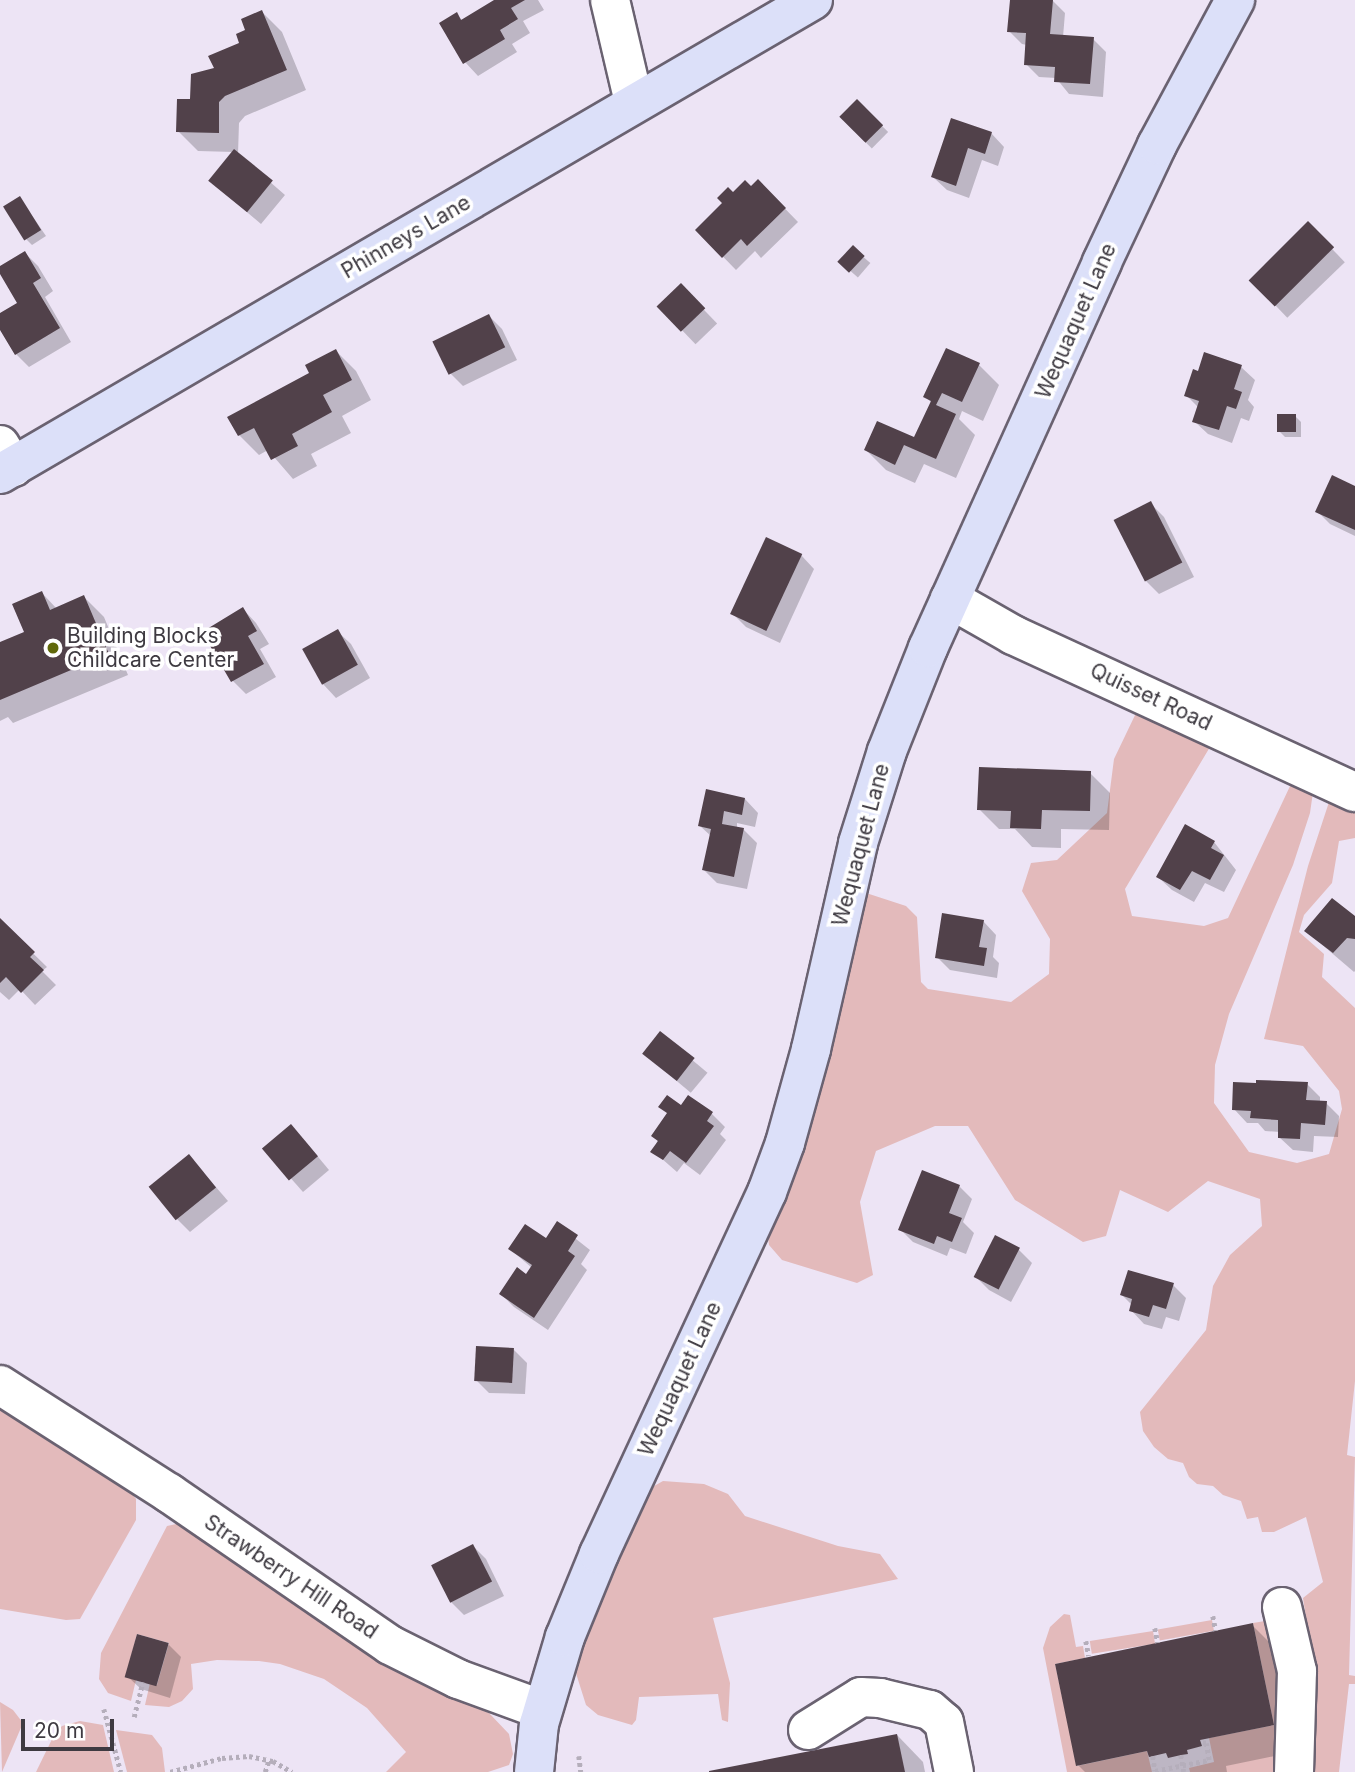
<!DOCTYPE html>
<style>
body{margin:0}
#map{position:relative;width:1355px;height:1772px;overflow:hidden;background:#ede4f5;font-family:Inter,sans-serif}
div>[style]{position:absolute}
[style*='--x']{left:calc(var(--x)*1px);top:calc(var(--y)*1px);width:calc(var(--w)*1px);rotate:calc(var(--a)*1deg)}
.green>*{inset:0;background:#e3babb;transform-origin:0 0}
.shadow>*{inset:0;background:#0003;transform-origin:0 0}
.building>*{inset:0;background:#51414a;transform-origin:0 0}
.path>*{height:4.5px;margin-top:-2.25px;transform-origin:0;background:repeating-linear-gradient(90deg,#b5aebb 0 3.5px,transparent 0 7px)}
.roads{filter:drop-shadow(2px 0 #6a6271) drop-shadow(-2px 0 #6a6271) drop-shadow(0 2px #6a6271) drop-shadow(0 -2px #6a6271)}
.minor>*{height:38px;margin:-19px;padding:0 19px;transform-origin:19px;border-radius:19px;background:#fff}
.major>*{height:38px;margin:-19px;padding:0 19px;transform-origin:19px;border-radius:19px;background:#dce0f9}
.dots>*{width:19px;height:19px;translate:-50% -50%;box-sizing:border-box;border:4px solid #fff;border-radius:50%}
span{translate:-50% -50%;white-space:nowrap;text-align:center;line-height:1.15;-webkit-text-stroke:7px #fff;paint-order:stroke}
.street-label{font-size:21px;color:#3e3a41}
.poi-label{font-size:21px;color:#3e3a41}
.left{translate:0 -50%;text-align:left}
.scale{position:absolute;left:21px;top:1719px;width:93px;height:32px;box-sizing:border-box;border:4px solid #3e3a41;border-top:0;padding-left:9px;font-size:21px;line-height:24px;white-space:nowrap;color:#3e3a41;-webkit-text-stroke:5px #fff;paint-order:stroke}
</style>
<div id="map">
<div class="green">
<i style="clip-path:polygon(1137px 711px,1209px 738px,1210px 747px,1125px 889px,1132px 916px,1204px 926px,1228px 918px,1291px 784px,1313px 792px,1310px 813px,1293px 865px,1229px 1014px,1215px 1065px,1214px 1103px,1249px 1152px,1297px 1163px,1329px 1154px,1342px 1109px,1339px 1091px,1303px 1046px,1264px 1039px,1308px 866px,1330px 799px,1355px 804px,1355px 838px,1339px 841px,1332px 883px,1304px 915px,1299px 932px,1324px 954px,1322px 977px,1355px 1008px,1355px 1381px,1347px 1455px,1355px 1457px,1349px 1675px,1355px 1676px,1355px 1684px,1349px 1684px,1339px 1772px,1306px 1772px,1310px 1644px,1303px 1598px,1323px 1582px,1306px 1517px,1274px 1532px,1262px 1532px,1258px 1517px,1247px 1519px,1241px 1501px,1223px 1495px,1213px 1486px,1197px 1484px,1189px 1477px,1183px 1463px,1168px 1459px,1154px 1447px,1143px 1431px,1140px 1412px,1206px 1330px,1213px 1286px,1230px 1255px,1262px 1226px,1260px 1199px,1208px 1181px,1168px 1212px,1120px 1190px,1106px 1236px,1083px 1242px,1015px 1200px,968px 1126px,935px 1126px,876px 1151px,860px 1202px,873px 1275px,857px 1283px,782px 1260px,769px 1245px,767px 1230px,860px 891px,906px 906px,917px 917px,921px 982px,928px 989px,1011px 1002px,1049px 974px,1050px 939px,1022px 891px,1031px 863px,1057px 860px,1107px 813px,1114px 759px)"></i>
<i style="clip-path:polygon(0 1404px,129px 1490px,136px 1499px,136px 1520px,80px 1619px,66px 1620px,0 1609px)"></i>
<i style="clip-path:polygon(663px 1481px,704px 1484px,728px 1494px,745px 1516px,838px 1546px,880px 1554px,898px 1579px,713px 1618px,730px 1683px,728px 1722px,722px 1720px,718px 1694px,639px 1697px,636px 1720px,632px 1725px,598px 1715px,586px 1705px,574px 1667px,584px 1631px,647px 1490px)"></i>
<i style="clip-path:polygon(181px 1523px,343px 1637px,425px 1684px,489px 1713px,509px 1734px,513px 1754px,509px 1765px,488px 1772px,386px 1772px,406px 1752px,367px 1708px,324px 1679px,280px 1664px,259px 1661px,217px 1660px,191px 1664px,193px 1689px,182px 1701px,169px 1707px,145px 1705px,150px 1683px,157px 1685px,169px 1643px,137px 1634px,126px 1676px,136px 1680px,131px 1701px,108px 1693px,99px 1679px,101px 1653px,167px 1526px)"></i>
<i style="clip-path:polygon(1064px 1614px,1070px 1615px,1076px 1647px,1083px 1646px,1085px 1658px,1055px 1664px,1077px 1766px,1147px 1751px,1152px 1772px,1067px 1772px,1043px 1648px,1050px 1627px)"></i>
<i style="left:1212px;top:1620px;width:11px;height:55px;rotate:80deg"></i>
<i style="clip-path:polygon(1265px 1621px,1284px 1704px,1281px 1772px,1190px 1772px,1189px 1768px,1214px 1762px,1209px 1738px,1274px 1725px,1253px 1623px)"></i>
<i style="left:1153px;top:1631px;width:13px;height:64px;rotate:81deg"></i>
<i style="clip-path:polygon(0 1702px,13px 1710px,23px 1723px,2px 1772px)"></i>
<i style="clip-path:polygon(80px 1721px,103px 1725px,114px 1772px,36px 1772px,55px 1733px,62px 1726px)"></i>
<i style="clip-path:polygon(116px 1730px,152px 1735px,162px 1748px,165px 1772px,127px 1772px)"></i>
</div>
<div class="shadow">
<i style="clip-path:polygon(498px 0,538px 0,544px 10px,523px 21px,530px 33px,512px 44px,517px 52px,478px 76px,465px 62px,457px 15px,463px 21px)"></i>
<i style="clip-path:polygon(1011px 0,1052px 0,1065px 13px,1063px 37px,1093px 39px,1106px 52px,1103px 97px,1069px 94px,1056px 78px,1039px 77px,1026px 64px,1027px 45px,1022px 44px,1009px 31px)"></i>
<i style="clip-path:polygon(262px 12px,282px 32px,306px 90px,245px 116px,239px 123px,238px 154px,285px 195px,261px 224px,210px 181px,234px 152px,198px 151px,178px 131px,192px 101px,216px 69px,241px 44px)"></i>
<i style="left:857px;top:101px;width:44px;height:23px;rotate:45deg"></i>
<i style="clip-path:polygon(952px 121px,991px 133px,1004px 147px,998px 166px,982px 160px,969px 198px,947px 190px,933px 177px)"></i>
<i style="clip-path:polygon(758px 181px,798px 222px,761px 258px,755px 251px,736px 270px,697px 230px,733px 194px,751px 188px)"></i>
<i style="clip-path:polygon(20px 198px,46px 236px,32px 245px,26px 239px)"></i>
<i style="left:1308px;top:224px;width:53px;height:80px;rotate:46deg"></i>
<i style="left:853px;top:248px;width:23px;height:19px;rotate:41deg"></i>
<i style="clip-path:polygon(25px 253px,38px 266px,53px 291px,45px 297px,71px 342px,29px 367px,16px 354px,0 327px,0 315px,19px 303px,0 268px)"></i>
<i style="left:681px;top:286px;width:52px;height:30px;rotate:46deg"></i>
<i style="clip-path:polygon(489px 316px,502px 329px,517px 360px,463px 386px,450px 373px)"></i>
<i style="clip-path:polygon(336px 351px,356px 371px,371px 400px,342px 416px,351px 433px,311px 454px,317px 466px,293px 479px,268px 450px,259px 455px,239px 435px)"></i>
<i style="clip-path:polygon(979px 365px,999px 385px,983px 421px,962px 411px,959px 419px,975px 435px,956px 478px,924px 464px,915px 483px,886px 470px,866px 450px,915px 439px,932px 403px,926px 397px)"></i>
<i style="clip-path:polygon(1241px 367px,1255px 380px,1248px 400px,1254px 407px,1249px 421px,1241px 418px,1232px 443px,1208px 434px,1194px 421px,1199px 408px,1186px 395px)"></i>
<i style="clip-path:polygon(1295px 416px,1301px 422px,1301px 437px,1285px 437px,1279px 431px)"></i>
<i style="clip-path:polygon(1355px 488px,1355px 536px,1330px 524px,1317px 511px)"></i>
<i style="clip-path:polygon(1150px 503px,1164px 517px,1194px 577px,1159px 594px,1146px 581px)"></i>
<i style="clip-path:polygon(801px 555px,814px 569px,780px 643px,746px 627px,733px 614px)"></i>
<i style="clip-path:polygon(42px 593px,57px 609px,84px 597px,104px 617px,128px 675px,13px 723px,8px 717px,0 721px,0 644px,27px 633px)"></i>
<i style="clip-path:polygon(243px 609px,256px 623px,269px 644px,260px 649px,276px 677px,246px 694px,233px 681px,204px 632px)"></i>
<i style="clip-path:polygon(337px 631px,351px 644px,370px 678px,336px 698px,323px 684px,304px 650px)"></i>
<i style="clip-path:polygon(1090px 773px,1110px 793px,1109px 830px,1061px 829px,1061px 848px,1032px 847px,1015px 829px,999px 829px,979px 809px)"></i>
<i style="clip-path:polygon(708px 791px,745px 799px,758px 813px,755px 827px,737px 823px,737px 828px,743px 829px,757px 843px,747px 889px,717px 883px,704px 870px,711px 836px,700px 826px)"></i>
<i style="clip-path:polygon(1214px 842px,1236px 870px,1224px 892px,1205px 883px,1194px 902px,1172px 890px,1158px 877px)"></i>
<i style="clip-path:polygon(1355px 918px,1355px 971px,1354px 972px,1306px 931px)"></i>
<i style="clip-path:polygon(0 921px,47px 967px,42px 971px,56px 985px,35px 1005px,20px 989px,9px 1000px,0 992px)"></i>
<i style="clip-path:polygon(983px 921px,996px 935px,993px 957px,999px 963px,997px 978px,950px 970px,937px 957px)"></i>
<i style="left:660px;top:1033px;width:62px;height:26px;rotate:40deg"></i>
<i style="clip-path:polygon(1307px 1084px,1320px 1097px,1320px 1103px,1326px 1103px,1339px 1116px,1338px 1137px,1314px 1136px,1313px 1152px,1293px 1150px,1279px 1137px,1280px 1132px,1265px 1131px,1258px 1123px,1247px 1123px,1234px 1109px)"></i>
<i style="clip-path:polygon(681px 1107px,712px 1114px,725px 1127px,720px 1134px,726px 1140px,700px 1175px,684px 1163px,677px 1172px,653px 1151px,669px 1115px)"></i>
<i style="clip-path:polygon(304px 1140px,329px 1170px,303px 1192px,264px 1148px)"></i>
<i style="clip-path:polygon(189px 1156px,228px 1201px,190px 1232px,177px 1219px)"></i>
<i style="clip-path:polygon(959px 1186px,972px 1199px,963px 1222px,974px 1233px,966px 1254px,950px 1248px,947px 1256px,913px 1242px,900px 1229px)"></i>
<i style="clip-path:polygon(557px 1224px,590px 1250px,581px 1264px,587px 1270px,548px 1330px,514px 1307px,501px 1294px,526px 1276px,532px 1268px,510px 1249px,547px 1240px)"></i>
<i style="clip-path:polygon(1019px 1250px,1032px 1263px,1011px 1302px,989px 1290px,975px 1276px)"></i>
<i style="clip-path:polygon(1173px 1285px,1186px 1298px,1179px 1321px,1166px 1317px,1162px 1329px,1144px 1324px,1131px 1310px,1132px 1305px,1122px 1295px)"></i>
<i style="clip-path:polygon(513px 1349px,527px 1363px,525px 1394px,489px 1393px,476px 1380px)"></i>
<i style="clip-path:polygon(473px 1546px,486px 1559px,504px 1596px,464px 1615px,451px 1602px)"></i>
<i style="clip-path:polygon(1252px 1625px,1279px 1652px,1299px 1751px,1226px 1766px,1227px 1772px,1085px 1772px,1078px 1765px)"></i>
<i style="clip-path:polygon(168px 1644px,181px 1657px,170px 1698px,141px 1689px,127px 1676px)"></i>
<i style="clip-path:polygon(897px 1735px,923px 1762px,925px 1772px,713px 1772px)"></i>
</div>
<div class="building">
<i style="clip-path:polygon(494px 0,525px 0,511px 8px,518px 19px,500px 30px,505px 39px,463px 64px,439px 23px,457px 12px,461px 20px)"></i>
<i style="clip-path:polygon(1010px 0,1053px 0,1050px 34px,1094px 37px,1090px 84px,1054px 82px,1055px 67px,1024px 65px,1026px 33px,1007px 32px)"></i>
<i style="clip-path:polygon(262px 10px,287px 70px,225px 96px,219px 102px,219px 133px,176px 132px,177px 99px,190px 99px,191px 74px,214px 68px,208px 56px,239px 43px,236px 34px,245px 30px,241px 19px)"></i>
<i style="left:857px;top:99px;width:37px;height:25px;rotate:45deg"></i>
<i style="clip-path:polygon(951px 118px,992px 132px,985px 154px,968px 148px,956px 186px,931px 177px)"></i>
<i style="left:234px;top:149px;width:50px;height:41px;rotate:39deg"></i>
<i style="clip-path:polygon(758px 179px,786px 208px,747px 246px,741px 239px,722px 258px,695px 230px,722px 203px,717px 198px,728px 187px,733px 192px,745px 180px,751px 186px)"></i>
<i style="left:20px;top:196px;width:40px;height:20px;rotate:58deg"></i>
<i style="left:1308px;top:221px;width:37px;height:84px;rotate:45deg"></i>
<i style="left:853px;top:245px;width:16px;height:23px;rotate:43deg"></i>
<i style="clip-path:polygon(25px 251px,41px 278px,33px 283px,60px 328px,15px 355px,0 330px,0 313px,17px 303px,0 274px,0 266px)"></i>
<i style="left:681px;top:283px;width:35px;height:34px;rotate:46deg"></i>
<i style="left:489px;top:314px;width:37px;height:63px;rotate:64deg"></i>
<i style="clip-path:polygon(946px 348px,980px 363px,962px 402px,942px 393px,936px 405px,956px 414px,936px 459px,904px 445px,895px 465px,864px 450px,877px 421px,914px 437px,931px 401px,923px 397px)"></i>
<i style="clip-path:polygon(336px 349px,352px 380px,323px 395px,332px 412px,292px 434px,298px 446px,271px 460px,254px 428px,238px 436px,227px 417px,309px 373px,305px 365px)"></i>
<i style="clip-path:polygon(1204px 352px,1242px 365px,1234px 389px,1242px 392px,1236px 409px,1227px 406px,1219px 430px,1192px 422px,1199px 401px,1184px 396px,1193px 369px,1198px 371px)"></i>
<i style="left:1277px;top:414px;width:19px;height:18px"></i>
<i style="clip-path:polygon(1332px 475px,1355px 486px,1355px 530px,1315px 512px)"></i>
<i style="left:1151px;top:501px;width:69px;height:42px;rotate:63deg"></i>
<i style="left:766px;top:537px;width:40px;height:85px;rotate:25deg"></i>
<i style="clip-path:polygon(42px 591px,50px 610px,84px 595px,109px 654px,0 700px,0 642px,24px 632px,12px 604px)"></i>
<i style="clip-path:polygon(243px 607px,257px 631px,248px 636px,264px 664px,231px 682px,202px 632px)"></i>
<i style="left:338px;top:629px;width:41px;height:41px;rotate:61deg"></i>
<i style="clip-path:polygon(979px 767px,1091px 771px,1090px 811px,1042px 810px,1041px 829px,1010px 828px,1011px 811px,977px 810px)"></i>
<i style="clip-path:polygon(706px 789px,745px 798px,742px 815px,724px 811px,722px 824px,744px 828px,734px 877px,702px 870px,711px 829px,698px 826px)"></i>
<i style="clip-path:polygon(1185px 824px,1215px 841px,1211px 848px,1224px 855px,1210px 880px,1192px 871px,1180px 890px,1156px 877px)"></i>
<i style="clip-path:polygon(1332px 898px,1355px 916px,1355px 939px,1347px 938px,1333px 953px,1304px 931px)"></i>
<i style="clip-path:polygon(942px 913px,984px 920px,979px 947px,987px 948px,984px 966px,935px 958px)"></i>
<i style="clip-path:polygon(0 918px,35px 952px,30px 957px,44px 970px,21px 993px,6px 977px,0 983px)"></i>
<i style="left:660px;top:1031px;width:44px;height:29px;rotate:38deg"></i>
<i style="clip-path:polygon(1256px 1080px,1308px 1082px,1306px 1100px,1327px 1101px,1325px 1125px,1301px 1123px,1300px 1139px,1278px 1138px,1278px 1120px,1250px 1118px,1251px 1111px,1232px 1110px,1233px 1082px,1256px 1083px)"></i>
<i style="clip-path:polygon(667px 1095px,681px 1105px,688px 1095px,713px 1112px,707px 1121px,714px 1126px,686px 1163px,670px 1151px,663px 1160px,650px 1152px,658px 1141px,651px 1136px,667px 1113px,658px 1107px)"></i>
<i style="left:291px;top:1124px;width:42px;height:38px;rotate:50deg"></i>
<i style="left:189px;top:1154px;width:43px;height:52px;rotate:51deg"></i>
<i style="clip-path:polygon(922px 1170px,960px 1185px,949px 1213px,962px 1218px,952px 1242px,937px 1236px,934px 1244px,898px 1230px)"></i>
<i style="clip-path:polygon(557px 1221px,578px 1235px,568px 1251px,575px 1256px,534px 1318px,499px 1294px,517px 1267px,526px 1274px,532px 1265px,508px 1249px,525px 1224px,546px 1238px)"></i>
<i style="left:995px;top:1235px;width:28px;height:47px;rotate:27deg"></i>
<i style="clip-path:polygon(1128px 1270px,1174px 1283px,1166px 1309px,1153px 1305px,1149px 1317px,1129px 1311px,1132px 1299px,1120px 1295px)"></i>
<i style="left:476px;top:1346px;width:38px;height:35px;rotate:3deg"></i>
<i style="left:473px;top:1544px;width:42px;height:47px;rotate:63deg"></i>
<i style="clip-path:polygon(1253px 1623px,1274px 1725px,1200px 1740px,1202px 1746px,1187px 1750px,1188px 1754px,1181px 1755px,1168px 1758px,1166px 1753px,1149px 1757px,1147px 1751px,1076px 1766px,1055px 1664px)"></i>
<i style="left:137px;top:1634px;width:33px;height:45px;rotate:16deg"></i>
<i style="clip-path:polygon(897px 1734px,905px 1772px,709px 1772px,709px 1771px)"></i>
</div>
<div class="path">
<i style="--x:1213;--y:1616;--w:15;--a:79"></i>
<i style="--x:1155;--y:1628;--w:15;--a:79"></i>
<i style="--x:1086;--y:1641;--w:15;--a:79"></i>
<i style="--x:104;--y:1709;--w:65;--a:74.9"></i>
<i style="--x:134;--y:1717;--w:36;--a:-76"></i>
<i style="--x:1181;--y:1755;--w:17;--a:80"></i>
<i style="--x:579;--y:1756;--w:16;--a:83"></i>
<i style="--x:1153;--y:1756;--w:15;--a:82"></i>
<i style="--x:1155;--y:1771;--w:55;--a:-11.5"></i>
<i style="--x:1209;--y:1760;--w:17;--a:-100"></i>
<i style="--x:1206;--y:1743;--w:5;--a:180"></i>
<i style="--x:170;--y:1772;--w:54;--a:-15.1"></i>
<i style="--x:222;--y:1758;--w:27;--a:-4"></i>
<i style="--x:249;--y:1756;--w:25;--a:12"></i>
<i style="--x:273;--y:1761;--w:22;--a:30"></i>
<i style="--x:265;--y:1772;--w:13;--a:-72"></i>
</div>
<div class="roads">
<div class="minor">
<i style="--x:610;--y:0;--w:105;--a:76.8"></i>
<i style="--x:0;--y:445;--w:26;--a:59"></i>
<i style="--x:950;--y:599;--w:73;--a:29.7"></i>
<i style="--x:1013;--y:635;--w:376;--a:24.7"></i>
<i style="--x:0;--y:1385;--w:201;--a:32.6"></i>
<i style="--x:169;--y:1493;--w:268;--a:34.5"></i>
<i style="--x:390;--y:1645;--w:76;--a:26.6"></i>
<i style="--x:458;--y:1679;--w:90;--a:20"></i>
<i style="--x:1282;--y:1607;--w:66;--a:76.8"></i>
<i style="--x:1297;--y:1671;--w:101;--a:91.7"></i>
<i style="--x:808;--y:1730;--w:62;--a:-31.9"></i>
<i style="--x:861;--y:1697;--w:19;--a:3"></i>
<i style="--x:880;--y:1698;--w:51;--a:13.5"></i>
<i style="--x:930;--y:1710;--w:18;--a:41"></i>
<i style="--x:944;--y:1722;--w:51;--a:78.7"></i>
</div>
<div class="major">
<i style="--x:0;--y:474;--w:941;--a:-30.24"></i>
<i style="--x:534;--y:1772;--w:48;--a:-84.1"></i>
<i style="--x:539;--y:1724;--w:91;--a:-73.4"></i>
<i style="--x:565;--y:1637;--w:90;--a:-67.7"></i>
<i style="--x:599;--y:1554;--w:399;--a:-65.1"></i>
<i style="--x:767;--y:1192;--w:52;--a:-69.8"></i>
<i style="--x:785;--y:1143;--w:98;--a:-74.5"></i>
<i style="--x:811;--y:1049;--w:211;--a:-77.1"></i>
<i style="--x:858;--y:843;--w:96;--a:-72.5"></i>
<i style="--x:887;--y:751;--w:111;--a:-68.3"></i>
<i style="--x:928;--y:648;--w:423;--a:-65.7"></i>
<i style="--x:1102;--y:262;--w:129;--a:-64.8"></i>
<i style="--x:1157;--y:145;--w:165;--a:-61.7"></i>
</div>
</div>
<div class="dots">
<i style="left:53px;top:648px;background:#60680a"></i>
</div>
<div class="street-label">
<span style="left:406px;top:237px;rotate:-30deg">Phinneys Lane</span>
<span style="left:1076px;top:321px;rotate:-66deg">Wequaquet Lane</span>
<span style="left:1151px;top:697px;rotate:25deg">Quisset Road</span>
<span style="left:861px;top:845px;rotate:-75deg">Wequaquet Lane</span>
<span style="left:680px;top:1379px;rotate:-65deg">Wequaquet Lane</span>
<span style="left:291px;top:1577px;rotate:34deg">Strawberry Hill Road</span>
</div>
<div class="poi-label">
<span class="left" style="left:67px;top:648px">Building Blocks<br>Childcare Center</span>
</div>
<div class="scale">20 m</div>
</div>
